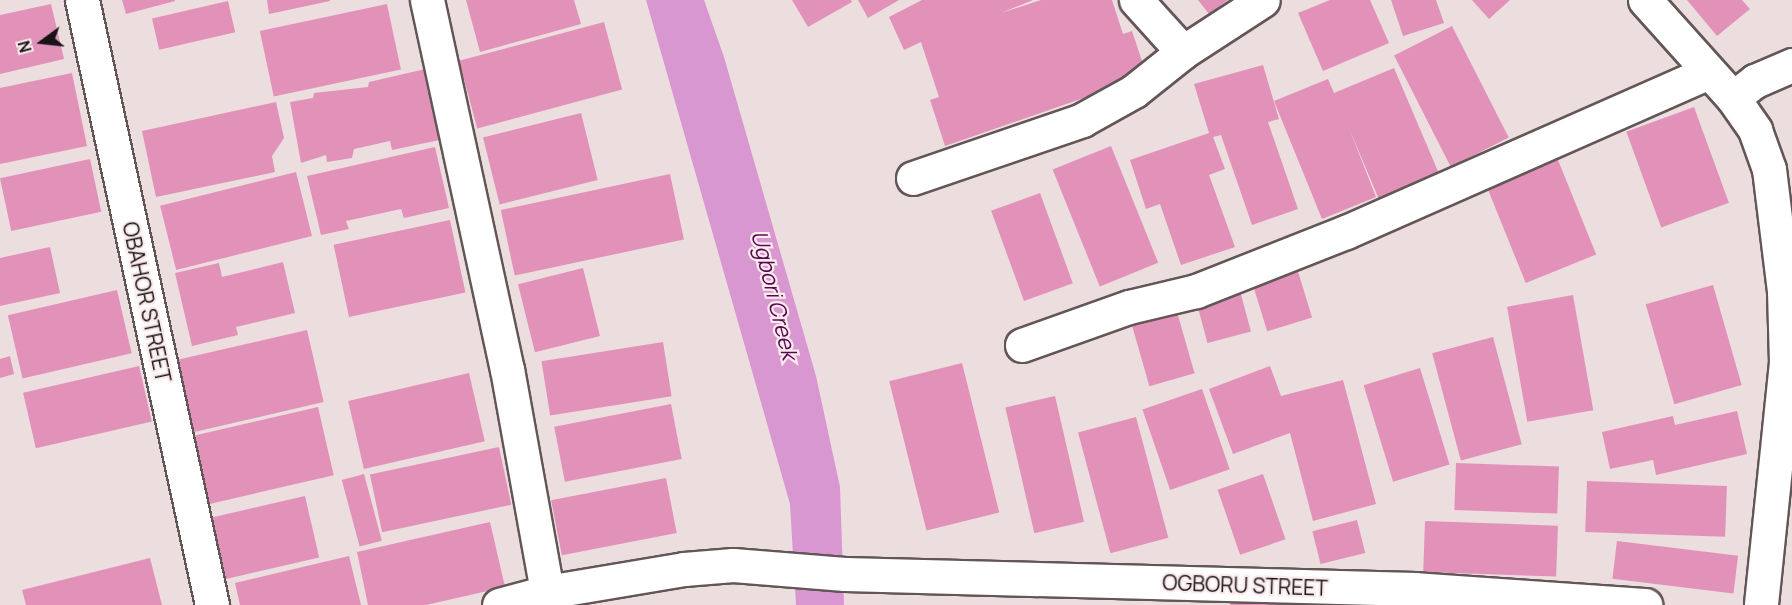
<!DOCTYPE html>
<style>
body{margin:0}
#map{position:relative;width:1792px;height:605px;overflow:hidden;background:#ecddde;font-family:Manrope,sans-serif}
div>[style]{position:absolute}
[style*='--x']{left:calc(var(--x)*1px);top:calc(var(--y)*1px);width:calc(var(--w)*1px);rotate:calc(var(--a)*1deg)}
.water>*{inset:0;background:#d897d0}
.building>*{inset:0;background:#e292b8;transform-origin:0 0}
.roads{filter:drop-shadow(2px 0 #635657) drop-shadow(-2px 0 #635657) drop-shadow(0 2px #635657) drop-shadow(0 -2px #635657)}
.minor>*{height:33px;margin:-16.5px;padding:0 16.5px;transform-origin:16.5px;border-radius:16.5px;background:#fff}
span{translate:-50% -50%;white-space:nowrap;text-align:center;line-height:1.15;-webkit-text-stroke:4.5px #faeaec;paint-order:stroke}
.street-label{font-size:21px;color:#181314}
.water-label{font-size:22px;color:#570852;font-style:italic}
.north{position:absolute;left:12px;top:12px;width:60px;height:60px;-webkit-text-stroke:4px #faeaec;paint-order:stroke;rotate:255deg;font-size:16px;font-weight:700;line-height:24px;text-align:center;color:#181314}
.north::after{content:'';display:block;margin:auto;width:21px;height:27px;background:#181314;clip-path:polygon(50% 0,100% 100%,50% 72%,0 100%)}
</style>
<div id="map">
<div class="water">
<i style="clip-path:polygon(646px 0,704px 0,724px 57px,816px 376px,840px 487px,844px 605px,796px 605px,790px 504px)"></i>
</div>
<div class="building">
<i style="clip-path:polygon(122px 0,175px 0,175px 1px,126px 14px)"></i>
<i style="clip-path:polygon(267px 0,330px 0,330px 1px,269px 14px)"></i>
<i style="clip-path:polygon(466px 0,574px 0,581px 24px,480px 52px)"></i>
<i style="clip-path:polygon(792px 0,851px 0,852px 2px,808px 27px)"></i>
<i style="clip-path:polygon(858px 0,899px 0,868px 18px)"></i>
<i style="clip-path:polygon(922px 0,1033px 0,1001px 13px,1041px 0,1112px 0,1123px 34px,1132px 31px,1147px 76px,945px 146px,930px 100px,951px 93px,939px 97px,921px 42px,904px 50px,889px 17px)"></i>
<i style="clip-path:polygon(1198px 0,1228px 0,1209px 14px)"></i>
<i style="clip-path:polygon(1330px 0,1370px 0,1389px 43px,1323px 71px,1298px 13px)"></i>
<i style="clip-path:polygon(1391px 0,1436px 0,1444px 23px,1403px 36px)"></i>
<i style="clip-path:polygon(1472px 0,1510px 0,1489px 19px)"></i>
<i style="clip-path:polygon(1687px 0,1742px 0,1750px 9px,1717px 36px)"></i>
<i style="left:228px;top:1px;width:32px;height:78px;rotate:77deg"></i>
<i style="clip-path:polygon(51px 4px,64px 59px,0 74px,0 15px)"></i>
<i style="left:387px;top:4px;width:67px;height:130px;rotate:78deg"></i>
<i style="left:604px;top:22px;width:70px;height:150px;rotate:75deg"></i>
<i style="left:1452px;top:26px;width:125px;height:65px;rotate:63deg"></i>
<i style="clip-path:polygon(1263px 65px,1279px 119px,1268px 122px,1298px 209px,1252px 225px,1221px 135px,1213px 137px,1225px 169px,1209px 175px,1235px 247px,1181px 265px,1160px 204px,1146px 209px,1130px 160px,1209px 133px,1194px 84px)"></i>
<i style="clip-path:polygon(434px 67px,449px 138px,392px 150px,390px 141px,354px 149px,352px 158px,327px 162px,326px 155px,301px 163px,290px 102px,313px 98px,314px 93px,368px 87px,369px 82px)"></i>
<i style="clip-path:polygon(1394px 68px,1440px 176px,1380px 202px,1349px 128px,1376px 197px,1322px 219px,1274px 101px,1328px 79px,1334px 93px)"></i>
<i style="clip-path:polygon(72px 73px,87px 146px,0 164px,0 88px)"></i>
<i style="clip-path:polygon(276px 102px,284px 138px,272px 156px,275px 172px,156px 197px,142px 131px)"></i>
<i style="left:1694px;top:107px;width:102px;height:72px;rotate:70deg"></i>
<i style="left:581px;top:113px;width:69px;height:101px;rotate:76deg"></i>
<i style="left:1111px;top:146px;width:126px;height:63px;rotate:68deg"></i>
<i style="clip-path:polygon(435px 147px,449px 208px,404px 218px,401px 209px,346px 221px,349px 229px,321px 235px,307px 176px)"></i>
<i style="left:90px;top:159px;width:54px;height:92px;rotate:78deg"></i>
<i style="left:1558px;top:160px;width:102px;height:76px;rotate:68deg"></i>
<i style="left:296px;top:172px;width:66px;height:140px;rotate:76deg"></i>
<i style="left:670px;top:174px;width:67px;height:173px;rotate:78deg"></i>
<i style="left:1040px;top:193px;width:96px;height:52px;rotate:70deg"></i>
<i style="left:450px;top:220px;width:74px;height:119px;rotate:78deg"></i>
<i style="clip-path:polygon(50px 247px,60px 293px,0 306px,0 258px)"></i>
<i style="clip-path:polygon(283px 262px,295px 313px,236px 327px,238px 335px,192px 346px,175px 273px,219px 263px,222px 277px)"></i>
<i style="left:1296px;top:265px;width:55px;height:47px;rotate:73deg"></i>
<i style="left:583px;top:268px;width:70px;height:67px;rotate:76deg"></i>
<i style="left:1713px;top:285px;width:104px;height:70px;rotate:74deg"></i>
<i style="left:1239px;top:287px;width:46px;height:45px;rotate:75deg"></i>
<i style="left:117px;top:290px;width:65px;height:112px;rotate:77deg"></i>
<i style="left:1573px;top:295px;width:117px;height:67px;rotate:80deg"></i>
<i style="left:1175px;top:305px;width:71px;height:47px;rotate:74deg"></i>
<i style="left:307px;top:330px;width:74px;height:135px;rotate:77deg"></i>
<i style="left:1493px;top:337px;width:111px;height:63px;rotate:75deg"></i>
<i style="left:663px;top:342px;width:55px;height:123px;rotate:81deg"></i>
<i style="clip-path:polygon(10px 356px,14px 374px,0 378px,0 359px)"></i>
<i style="left:962px;top:363px;width:154px;height:75px;rotate:76deg"></i>
<i style="left:139px;top:366px;width:57px;height:119px;rotate:77deg"></i>
<i style="clip-path:polygon(1270px 366px,1281px 396px,1343px 380px,1376px 504px,1313px 521px,1290px 433px,1233px 454px,1209px 389px)"></i>
<i style="left:1420px;top:368px;width:101px;height:59px;rotate:73deg"></i>
<i style="left:469px;top:373px;width:70px;height:124px;rotate:77deg"></i>
<i style="left:1202px;top:389px;width:85px;height:63px;rotate:71deg"></i>
<i style="left:1055px;top:396px;width:129px;height:51px;rotate:77deg"></i>
<i style="left:671px;top:404px;width:56px;height:119px;rotate:79deg"></i>
<i style="left:318px;top:407px;width:70px;height:132px;rotate:77deg"></i>
<i style="clip-path:polygon(1737px 411px,1747px 454px,1656px 475px,1653px 460px,1610px 469px,1602px 432px,1673px 416px,1675px 425px)"></i>
<i style="left:1136px;top:417px;width:125px;height:60px;rotate:75deg"></i>
<i style="left:499px;top:447px;width:59px;height:132px;rotate:78deg"></i>
<i style="left:1456px;top:463px;width:103px;height:47px;rotate:2deg"></i>
<i style="left:364px;top:474px;width:69px;height:23px;rotate:75deg"></i>
<i style="left:1263px;top:474px;width:69px;height:48px;rotate:71deg"></i>
<i style="left:666px;top:478px;width:56px;height:117px;rotate:79deg"></i>
<i style="left:1587px;top:481px;width:140px;height:51px;rotate:2deg"></i>
<i style="left:305px;top:496px;width:63px;height:99px;rotate:77deg"></i>
<i style="left:1357px;top:520px;width:34px;height:46px;rotate:76deg"></i>
<i style="left:1425px;top:521px;width:133px;height:51px;rotate:2deg"></i>
<i style="clip-path:polygon(490px 522px,505px 587px,426px 605px,368px 605px,357px 552px)"></i>
<i style="left:1617px;top:541px;width:122px;height:38px;rotate:7deg"></i>
<i style="clip-path:polygon(349px 556px,361px 605px,240px 605px,235px 583px)"></i>
<i style="clip-path:polygon(150px 558px,162px 605px,26px 605px,22px 590px)"></i>
<i style="clip-path:polygon(1230px 597px,1292px 601px,1292px 605px,1230px 605px)"></i>
</div>
<div class="roads">
<div class="minor">
<i style="--x:82;--y:0;--w:619;--a:77.87"></i>
<i style="--x:427;--y:0;--w:378;--a:77.8"></i>
<i style="--x:507;--y:369;--w:227;--a:79.8"></i>
<i style="--x:1136;--y:0;--w:70;--a:47.9"></i>
<i style="--x:1645;--y:0;--w:132;--a:48.1"></i>
<i style="--x:1733;--y:98;--w:39;--a:55"></i>
<i style="--x:1755;--y:130;--w:41;--a:70.3"></i>
<i style="--x:1769;--y:169;--w:123;--a:83"></i>
<i style="--x:1784;--y:291;--w:71;--a:88.4"></i>
<i style="--x:1786;--y:362;--w:244;--a:95.9"></i>
<i style="--x:1733;--y:98;--w:28;--a:-38"></i>
<i style="--x:1755;--y:81;--w:40;--a:-23.4"></i>
<i style="--x:913;--y:178;--w:179;--a:-18.9"></i>
<i style="--x:1082;--y:120;--w:60;--a:-29.1"></i>
<i style="--x:1134;--y:91;--w:63;--a:-38.5"></i>
<i style="--x:1183;--y:52;--w:95;--a:-33"></i>
<i style="--x:1022;--y:345;--w:114;--a:-19.6"></i>
<i style="--x:1129;--y:307;--w:69;--a:-13.4"></i>
<i style="--x:1196;--y:291;--w:161;--a:-21.5"></i>
<i style="--x:1346;--y:232;--w:394;--a:-23.8"></i>
<i style="--x:499;--y:605;--w:50;--a:-15.2"></i>
<i style="--x:547;--y:592;--w:139;--a:-9.5"></i>
<i style="--x:684;--y:569;--w:49;--a:-4.7"></i>
<i style="--x:733;--y:565;--w:112;--a:4.6"></i>
<i style="--x:845;--y:574;--w:570;--a:1.51"></i>
<i style="--x:1415;--y:589;--w:231;--a:4"></i>
</div>
</div>
<div class="street-label">
<span style="left:147px;top:302px;rotate:78deg">OBAHOR STREET</span>
<span style="left:1245px;top:585px;rotate:2deg">OGBORU STREET</span>
</div>
<div class="water-label">
<span style="left:774px;top:295px;rotate:76deg">Ugbori Creek</span>
</div>
<div class="north">N</div>
</div>
